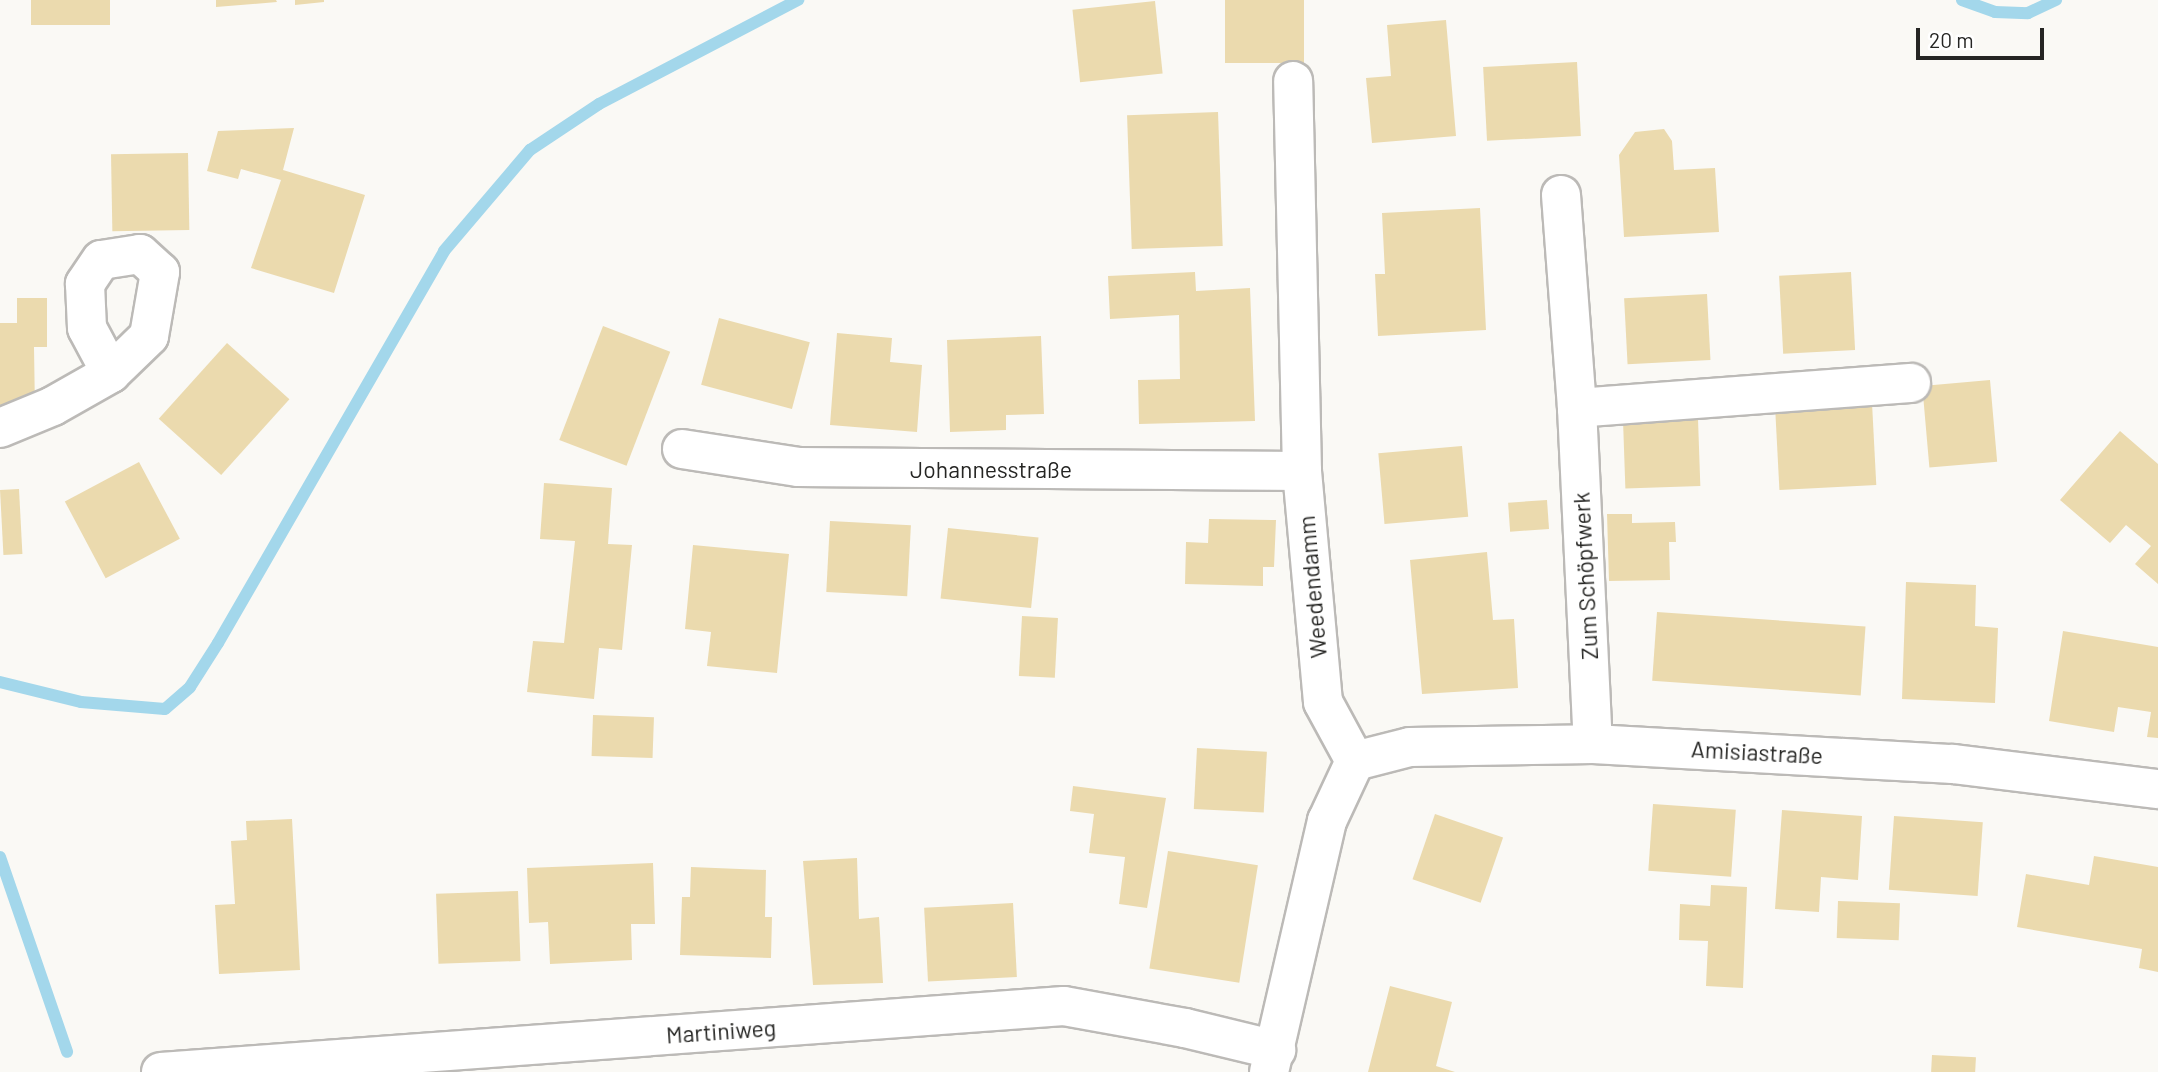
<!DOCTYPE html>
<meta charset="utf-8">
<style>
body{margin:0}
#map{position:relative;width:2158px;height:1072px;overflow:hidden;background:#faf9f5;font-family:Barlow,sans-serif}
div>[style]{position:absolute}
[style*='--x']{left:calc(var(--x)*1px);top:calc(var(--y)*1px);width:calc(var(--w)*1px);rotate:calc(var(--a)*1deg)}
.stream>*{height:12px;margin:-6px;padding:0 6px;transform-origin:6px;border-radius:6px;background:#a3d7eb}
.building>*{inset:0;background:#ebdaae;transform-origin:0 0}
.roads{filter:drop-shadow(2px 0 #bcbab7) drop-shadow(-2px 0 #bcbab7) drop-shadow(0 2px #bcbab7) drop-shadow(0 -2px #bcbab7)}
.minor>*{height:38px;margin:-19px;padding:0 19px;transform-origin:19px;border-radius:19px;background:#fff}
span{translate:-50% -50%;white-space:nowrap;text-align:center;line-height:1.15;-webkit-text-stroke:5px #fff;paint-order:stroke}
.street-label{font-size:23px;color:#252523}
.scale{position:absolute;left:1916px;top:28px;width:128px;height:32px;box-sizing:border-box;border:4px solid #252523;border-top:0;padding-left:9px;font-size:21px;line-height:24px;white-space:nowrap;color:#252523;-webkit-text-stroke:5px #fff;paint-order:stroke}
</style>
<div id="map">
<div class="stream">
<i style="--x:1962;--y:0;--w:35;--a:20"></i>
<i style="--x:1995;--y:12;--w:33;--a:2"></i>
<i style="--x:2028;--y:13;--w:31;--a:-25"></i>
<i style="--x:0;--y:682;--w:83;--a:13.9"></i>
<i style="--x:81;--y:702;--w:84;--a:4.8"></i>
<i style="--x:165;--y:709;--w:33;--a:-41"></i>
<i style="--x:190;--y:687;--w:52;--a:-57.5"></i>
<i style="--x:218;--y:643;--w:452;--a:-60"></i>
<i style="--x:444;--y:251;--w:133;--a:-49.6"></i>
<i style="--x:530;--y:150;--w:83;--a:-33.7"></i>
<i style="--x:599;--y:104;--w:225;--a:-27.6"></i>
<i style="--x:0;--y:857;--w:206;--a:71"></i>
</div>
<div class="building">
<i style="left:31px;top:0;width:79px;height:25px"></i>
<i style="clip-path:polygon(216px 0,276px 0,277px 2px,216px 7px)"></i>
<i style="clip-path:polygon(295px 0,324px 0,324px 2px,295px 5px)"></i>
<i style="left:1225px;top:0;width:79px;height:63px"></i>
<i style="left:1155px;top:1px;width:73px;height:83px;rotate:84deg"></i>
<i style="clip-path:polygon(1446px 20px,1456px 136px,1372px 143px,1366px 78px,1391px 76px,1387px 25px)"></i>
<i style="left:1577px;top:62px;width:74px;height:94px;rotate:87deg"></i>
<i style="left:1218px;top:112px;width:134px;height:91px;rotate:88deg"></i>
<i style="clip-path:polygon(294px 128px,283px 170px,365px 195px,334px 293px,251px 268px,281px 180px,241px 169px,238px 179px,207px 171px,218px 131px)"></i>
<i style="clip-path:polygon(1664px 129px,1672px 141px,1674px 170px,1715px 168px,1719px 232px,1624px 237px,1619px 155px,1635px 132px)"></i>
<i style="left:188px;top:153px;width:77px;height:77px;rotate:89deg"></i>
<i style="clip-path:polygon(1480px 208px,1486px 330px,1378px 336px,1375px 274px,1385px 274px,1382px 213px)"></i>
<i style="clip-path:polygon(1195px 272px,1196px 291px,1250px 288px,1255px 421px,1139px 424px,1138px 380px,1180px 379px,1179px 315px,1110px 319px,1108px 276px)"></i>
<i style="left:1851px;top:272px;width:78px;height:72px;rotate:87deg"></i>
<i style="left:1707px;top:294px;width:66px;height:83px;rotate:87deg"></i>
<i style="clip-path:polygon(17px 298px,47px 298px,47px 347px,34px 347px,35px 411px,0 411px,0 323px,17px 323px)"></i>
<i style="left:719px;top:318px;width:94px;height:69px;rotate:15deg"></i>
<i style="left:603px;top:326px;width:72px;height:122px;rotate:21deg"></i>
<i style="clip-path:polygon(837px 333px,892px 338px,890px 362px,922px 365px,917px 432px,830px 425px)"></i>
<i style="clip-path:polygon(1041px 336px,1044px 414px,1006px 415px,1006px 430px,950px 432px,947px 340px)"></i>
<i style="left:227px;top:343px;width:84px;height:102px;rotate:42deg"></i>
<i style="left:1990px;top:380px;width:82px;height:68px;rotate:85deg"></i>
<i style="left:1872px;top:403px;width:82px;height:97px;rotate:87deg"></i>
<i style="left:1698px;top:419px;width:67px;height:75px;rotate:88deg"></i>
<i style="clip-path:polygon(2120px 431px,2158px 464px,2158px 584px,2135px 564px,2151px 546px,2126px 525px,2110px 543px,2060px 500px)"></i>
<i style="left:1462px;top:446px;width:71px;height:84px;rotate:85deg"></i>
<i style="left:139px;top:462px;width:87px;height:84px;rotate:62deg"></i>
<i style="clip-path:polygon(544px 483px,612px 488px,608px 544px,632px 545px,622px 650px,599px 648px,594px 699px,527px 692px,533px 641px,564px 643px,575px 541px,540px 539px)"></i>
<i style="left:19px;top:489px;width:65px;height:19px;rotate:87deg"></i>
<i style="left:1547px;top:500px;width:29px;height:39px;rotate:86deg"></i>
<i style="clip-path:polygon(1607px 514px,1632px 514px,1632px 523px,1675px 522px,1676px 542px,1669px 542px,1670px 580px,1609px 581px)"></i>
<i style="clip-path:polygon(1209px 519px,1276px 520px,1274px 567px,1263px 567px,1263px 586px,1185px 584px,1186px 542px,1208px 543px)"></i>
<i style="left:830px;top:521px;width:81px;height:71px;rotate:3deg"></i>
<i style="left:948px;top:528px;width:91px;height:71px;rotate:6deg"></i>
<i style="clip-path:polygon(693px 545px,789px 554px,777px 673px,707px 666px,711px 632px,685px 629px)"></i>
<i style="clip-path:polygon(1487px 552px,1493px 620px,1514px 619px,1518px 688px,1422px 694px,1410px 560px)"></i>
<i style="clip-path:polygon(1906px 582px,1976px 585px,1975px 626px,1998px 628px,1995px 703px,1902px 699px)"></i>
<i style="left:1657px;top:612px;width:209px;height:69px;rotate:4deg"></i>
<i style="left:1022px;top:616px;width:36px;height:60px;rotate:3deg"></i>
<i style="clip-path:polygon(2063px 631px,2158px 647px,2158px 738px,2147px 737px,2151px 712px,2118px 707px,2114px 732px,2049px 721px)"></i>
<i style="left:593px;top:715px;width:61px;height:41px;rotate:2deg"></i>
<i style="left:1197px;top:748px;width:70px;height:61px;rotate:3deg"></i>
<i style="clip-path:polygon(1073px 786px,1166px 798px,1147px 908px,1119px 904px,1125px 857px,1089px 853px,1094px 814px,1070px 811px)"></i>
<i style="left:1653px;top:804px;width:83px;height:67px;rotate:4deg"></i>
<i style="clip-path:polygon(1782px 810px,1862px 816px,1858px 880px,1821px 877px,1819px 912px,1775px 909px)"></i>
<i style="left:1435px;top:814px;width:72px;height:69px;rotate:19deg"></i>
<i style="left:1894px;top:816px;width:89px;height:74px;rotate:4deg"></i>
<i style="clip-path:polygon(292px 819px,300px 970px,219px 974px,215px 905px,235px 904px,231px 841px,247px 840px,246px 821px)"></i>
<i style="left:1168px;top:851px;width:91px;height:119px;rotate:9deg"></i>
<i style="clip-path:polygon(2094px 856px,2158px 867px,2158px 972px,2139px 968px,2142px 949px,2017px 927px,2026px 874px,2089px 885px)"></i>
<i style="clip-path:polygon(857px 858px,859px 919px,879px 917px,883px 983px,813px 985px,803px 861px)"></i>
<i style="clip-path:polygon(653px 863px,655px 924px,631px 924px,632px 960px,550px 964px,548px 922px,529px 923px,527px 868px)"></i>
<i style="clip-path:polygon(691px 867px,766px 870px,765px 917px,772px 917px,771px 958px,680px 955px,682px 897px,690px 897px)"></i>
<i style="clip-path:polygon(1711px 885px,1747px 887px,1743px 988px,1706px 986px,1708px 941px,1679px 940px,1680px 904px,1710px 906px)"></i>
<i style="left:518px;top:891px;width:70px;height:82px;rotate:88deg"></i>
<i style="left:1838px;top:901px;width:62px;height:37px;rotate:2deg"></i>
<i style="left:1013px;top:903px;width:74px;height:89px;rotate:87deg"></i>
<i style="clip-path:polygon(1390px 986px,1452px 1002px,1436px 1066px,1455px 1072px,1368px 1072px)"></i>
<i style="left:1932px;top:1055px;width:44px;height:17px;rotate:3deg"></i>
</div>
<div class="roads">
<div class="minor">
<i style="--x:1561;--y:195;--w:214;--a:85.7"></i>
<i style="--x:1577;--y:408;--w:336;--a:87.3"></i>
<i style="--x:1577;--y:408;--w:335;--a:-4.3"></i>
<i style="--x:0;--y:428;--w:57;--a:-22.5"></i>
<i style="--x:53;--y:406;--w:67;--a:-29.6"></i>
<i style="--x:111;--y:373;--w:53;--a:-44.2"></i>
<i style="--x:149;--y:336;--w:65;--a:-80.2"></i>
<i style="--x:160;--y:272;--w:27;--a:-138"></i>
<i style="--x:140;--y:254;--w:39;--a:171"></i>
<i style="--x:101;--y:260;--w:29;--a:124"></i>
<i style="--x:85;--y:284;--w:44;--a:87.4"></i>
<i style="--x:87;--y:328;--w:51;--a:61.9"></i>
<i style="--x:682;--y:449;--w:117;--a:8.8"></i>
<i style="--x:798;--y:467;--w:504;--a:0.45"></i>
<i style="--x:1355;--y:761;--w:57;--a:-14.3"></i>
<i style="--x:1410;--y:747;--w:183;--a:-0.9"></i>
<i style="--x:1593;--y:744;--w:361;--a:3.2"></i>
<i style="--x:1953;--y:764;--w:207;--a:7"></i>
<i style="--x:161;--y:1072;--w:905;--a:-4.18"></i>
<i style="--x:1064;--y:1006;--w:123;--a:10.3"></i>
<i style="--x:1185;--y:1028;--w:94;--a:13.6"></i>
<i style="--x:1269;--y:1072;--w:258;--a:-77"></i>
<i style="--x:1327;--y:821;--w:66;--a:-65"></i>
<i style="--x:1355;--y:761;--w:67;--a:-118.5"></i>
<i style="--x:1323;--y:702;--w:232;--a:-95.2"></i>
<i style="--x:1302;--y:471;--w:390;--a:-91.3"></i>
</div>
</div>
<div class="street-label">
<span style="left:991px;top:469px">Johannesstraße</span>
<span style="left:1585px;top:576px;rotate:-93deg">Zum Schöpfwerk</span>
<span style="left:1312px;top:587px;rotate:-95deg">Weedendamm</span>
<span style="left:1757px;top:752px;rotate:3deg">Amisiastraße</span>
<span style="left:721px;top:1031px;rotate:-4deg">Martiniweg</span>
</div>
<div class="scale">20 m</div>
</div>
